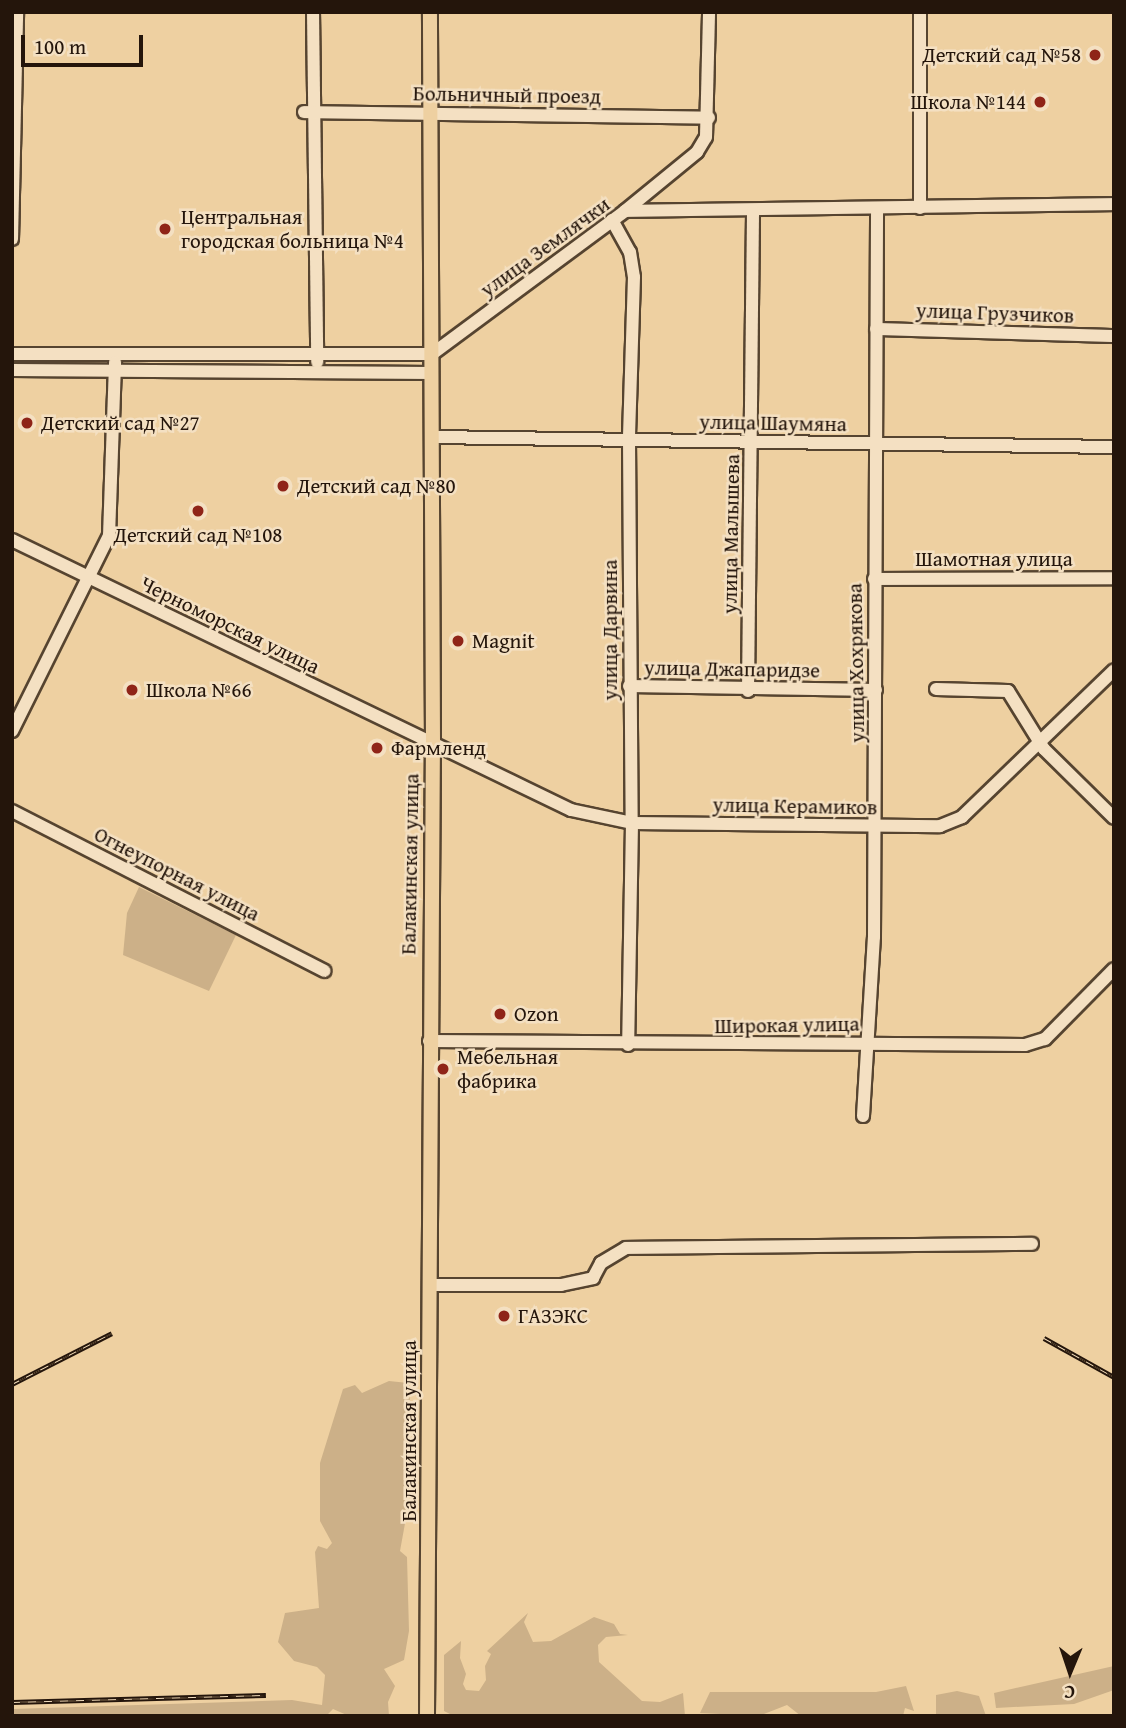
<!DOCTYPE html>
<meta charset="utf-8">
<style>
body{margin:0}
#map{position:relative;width:1126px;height:1728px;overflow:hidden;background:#eed0a1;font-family:"Gentium Book Plus",serif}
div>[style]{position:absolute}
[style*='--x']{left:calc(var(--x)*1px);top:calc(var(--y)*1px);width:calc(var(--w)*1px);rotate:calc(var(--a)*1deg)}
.green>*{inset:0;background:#ccb088}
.roads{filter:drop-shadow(2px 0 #564430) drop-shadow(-2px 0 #564430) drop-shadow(0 2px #564430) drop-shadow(0 -2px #564430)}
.minor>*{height:12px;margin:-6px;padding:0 6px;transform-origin:6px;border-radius:6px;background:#f4e0c2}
.major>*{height:14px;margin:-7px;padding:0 7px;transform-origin:7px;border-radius:7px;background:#eed0a1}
.rail>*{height:5px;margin-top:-2.5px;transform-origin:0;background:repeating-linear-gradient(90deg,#f4e0c2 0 8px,#24150b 0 16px);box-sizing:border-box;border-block:2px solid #24150b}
.dots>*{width:19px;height:19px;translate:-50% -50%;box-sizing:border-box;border:4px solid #f4e0c2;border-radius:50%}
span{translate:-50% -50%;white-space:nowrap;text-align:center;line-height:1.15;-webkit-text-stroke:5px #f4e0c2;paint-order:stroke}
.poi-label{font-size:21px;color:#24150b}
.right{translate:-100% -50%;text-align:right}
.left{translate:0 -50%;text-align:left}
.street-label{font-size:21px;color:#24150b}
.frame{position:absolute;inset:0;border:14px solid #24150b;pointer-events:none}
.north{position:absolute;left:1035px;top:1637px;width:70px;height:70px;-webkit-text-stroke:5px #f4e0c2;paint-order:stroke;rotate:182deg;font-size:19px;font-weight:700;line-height:28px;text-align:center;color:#24150b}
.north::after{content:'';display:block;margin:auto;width:24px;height:32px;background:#24150b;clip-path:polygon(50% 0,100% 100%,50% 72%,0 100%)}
.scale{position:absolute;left:21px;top:35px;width:122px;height:32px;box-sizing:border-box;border:4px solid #24150b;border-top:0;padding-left:9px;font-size:21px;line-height:24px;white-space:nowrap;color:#24150b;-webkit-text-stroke:5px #f4e0c2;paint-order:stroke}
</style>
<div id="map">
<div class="green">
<i style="clip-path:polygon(139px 887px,236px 935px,209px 991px,123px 955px,127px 913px)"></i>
<i style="clip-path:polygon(389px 1381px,408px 1383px,410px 1400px,406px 1518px,400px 1551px,407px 1557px,409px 1631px,404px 1660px,384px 1669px,395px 1686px,388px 1702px,389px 1716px,349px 1716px,333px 1709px,326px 1716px,12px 1716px,12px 1709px,292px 1700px,322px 1705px,325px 1675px,317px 1667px,294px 1661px,278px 1642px,285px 1613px,319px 1608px,315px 1552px,318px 1546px,327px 1549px,332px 1543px,320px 1521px,320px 1463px,343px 1389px,355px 1385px,362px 1393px)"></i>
<i style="clip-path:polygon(528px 1613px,524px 1622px,533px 1642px,551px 1641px,594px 1617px,614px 1624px,620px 1634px,628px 1635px,606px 1637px,598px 1645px,599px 1662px,642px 1701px,660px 1702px,683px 1693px,685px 1716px,454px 1716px,444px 1711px,444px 1655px,461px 1641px,460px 1658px,466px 1674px,463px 1684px,466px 1690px,479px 1691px,486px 1680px,485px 1666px,491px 1654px,487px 1651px)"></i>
<i style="clip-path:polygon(1114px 1666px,1114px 1690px,1074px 1704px,996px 1708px,994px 1693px)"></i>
<i style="clip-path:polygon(906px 1686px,914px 1711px,905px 1708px,903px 1716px,801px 1716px,787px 1705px,759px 1716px,700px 1713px,710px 1692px,876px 1692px)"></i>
<i style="clip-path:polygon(957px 1691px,979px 1696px,986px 1716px,936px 1716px,936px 1695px)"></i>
</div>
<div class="roads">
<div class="minor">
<i style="--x:313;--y:12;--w:350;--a:89.3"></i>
<i style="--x:304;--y:112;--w:405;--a:0.8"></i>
<i style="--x:920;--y:208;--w:196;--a:-90"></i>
<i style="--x:625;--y:211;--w:93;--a:-39.3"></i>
<i style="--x:697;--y:152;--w:17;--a:-59"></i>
<i style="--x:706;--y:137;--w:125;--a:-88.6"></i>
<i style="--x:612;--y:220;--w:37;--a:61"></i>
<i style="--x:630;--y:252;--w:25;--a:81"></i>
<i style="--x:634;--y:277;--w:163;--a:91.8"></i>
<i style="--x:629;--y:440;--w:383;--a:89.6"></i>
<i style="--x:632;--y:823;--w:222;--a:91"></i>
<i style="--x:12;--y:239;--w:227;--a:-88.7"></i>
<i style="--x:876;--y:329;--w:238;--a:1.7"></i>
<i style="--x:12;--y:354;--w:420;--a:0"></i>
<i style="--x:432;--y:354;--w:240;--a:-36.5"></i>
<i style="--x:625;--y:211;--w:489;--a:-0.8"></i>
<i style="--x:12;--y:370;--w:420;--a:0.4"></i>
<i style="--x:432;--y:437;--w:682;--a:0.84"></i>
<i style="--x:12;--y:540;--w:621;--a:25.78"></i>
<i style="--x:571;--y:810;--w:62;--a:12"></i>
<i style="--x:632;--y:823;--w:308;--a:0.6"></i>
<i style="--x:940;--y:826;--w:24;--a:-22"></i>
<i style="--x:962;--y:817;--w:211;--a:-44"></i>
<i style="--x:874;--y:579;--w:240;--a:-0.2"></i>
<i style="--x:629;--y:686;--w:247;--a:0.9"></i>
<i style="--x:936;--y:689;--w:72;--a:1.6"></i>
<i style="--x:1008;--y:691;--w:68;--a:58.2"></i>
<i style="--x:1044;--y:749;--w:98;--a:44.6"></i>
<i style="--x:748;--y:691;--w:480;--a:-89.4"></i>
<i style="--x:12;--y:731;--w:218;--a:-63.6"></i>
<i style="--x:109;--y:536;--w:174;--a:-88"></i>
<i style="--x:12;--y:811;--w:351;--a:27.1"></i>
<i style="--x:429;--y:1041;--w:596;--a:0.38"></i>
<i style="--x:1025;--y:1045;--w:21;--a:-17"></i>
<i style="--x:1045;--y:1039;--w:98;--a:-45.4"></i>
<i style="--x:863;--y:1116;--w:179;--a:-86.5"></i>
<i style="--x:874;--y:937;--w:729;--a:-89.76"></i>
<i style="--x:431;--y:1285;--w:130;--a:0"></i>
<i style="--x:561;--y:1285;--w:33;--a:-12"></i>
<i style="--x:593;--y:1278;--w:17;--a:-62"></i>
<i style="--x:601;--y:1263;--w:29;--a:-31"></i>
<i style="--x:626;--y:1248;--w:406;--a:-0.6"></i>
</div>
<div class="major">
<i style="--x:427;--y:1716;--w:974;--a:-89.65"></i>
<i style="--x:433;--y:742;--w:730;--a:-90.24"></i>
</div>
</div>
<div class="rail">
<i style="--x:1044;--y:1338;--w:80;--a:29.1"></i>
<i style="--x:12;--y:1384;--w:112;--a:-27"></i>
<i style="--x:12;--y:1702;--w:254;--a:-1.6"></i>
</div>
<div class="dots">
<i style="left:1095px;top:55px;background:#8f2418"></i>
<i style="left:1040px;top:102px;background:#8f2418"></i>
<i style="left:165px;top:229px;background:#8f2418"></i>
<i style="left:27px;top:423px;background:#8f2418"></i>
<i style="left:283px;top:486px;background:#8f2418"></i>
<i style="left:198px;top:511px;background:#8f2418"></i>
<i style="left:458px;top:641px;background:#8f2418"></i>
<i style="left:132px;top:690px;background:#8f2418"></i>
<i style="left:377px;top:748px;background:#8f2418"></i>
<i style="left:500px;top:1014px;background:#8f2418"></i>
<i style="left:443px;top:1069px;background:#8f2418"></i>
<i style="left:504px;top:1316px;background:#8f2418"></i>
</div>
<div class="poi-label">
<span class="right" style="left:1081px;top:55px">Детский сад №58</span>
<span class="right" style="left:1026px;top:102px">Школа №144</span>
<span class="left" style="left:181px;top:229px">Центральная<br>городская больница №4</span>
<span class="left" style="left:41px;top:423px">Детский сад №27</span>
<span class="left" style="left:297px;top:486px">Детский сад №80</span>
<span style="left:198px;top:535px">Детский сад №108</span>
<span class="left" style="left:472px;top:641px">Magnit</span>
<span class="left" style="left:146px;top:690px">Школа №66</span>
<span class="left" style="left:391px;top:748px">Фармленд</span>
<span class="left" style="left:514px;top:1014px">Ozon</span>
<span class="left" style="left:457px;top:1069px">Мебельная<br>фабрика</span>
<span class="left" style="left:518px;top:1316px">ГАЗЭКС</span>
</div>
<div class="street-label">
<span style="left:507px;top:95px;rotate:1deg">Больничный проезд</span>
<span style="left:545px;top:247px;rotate:-36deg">улица Землячки</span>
<span style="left:995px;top:313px;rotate:2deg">улица Грузчиков</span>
<span style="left:773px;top:423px;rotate:1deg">улица Шаумяна</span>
<span style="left:731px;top:534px;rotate:-89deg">улица Малышева</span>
<span style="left:994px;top:559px">Шамотная улица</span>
<span style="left:230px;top:625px;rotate:26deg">Черноморская улица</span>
<span style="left:610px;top:630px;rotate:-90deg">улица Дарвина</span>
<span style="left:856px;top:663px;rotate:-91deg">улица Хохрякова</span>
<span style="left:732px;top:669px;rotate:1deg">улица Джапаридзе</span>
<span style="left:795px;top:806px;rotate:1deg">улица Керамиков</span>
<span style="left:410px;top:864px;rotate:-89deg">Балакинская улица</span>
<span style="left:177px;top:874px;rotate:27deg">Огнеупорная улица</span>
<span style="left:787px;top:1025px;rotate:-1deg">Широкая улица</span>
<span style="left:409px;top:1431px;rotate:-90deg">Балакинская улица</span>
</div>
<div class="frame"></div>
<div class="north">С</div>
<div class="scale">100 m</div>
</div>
